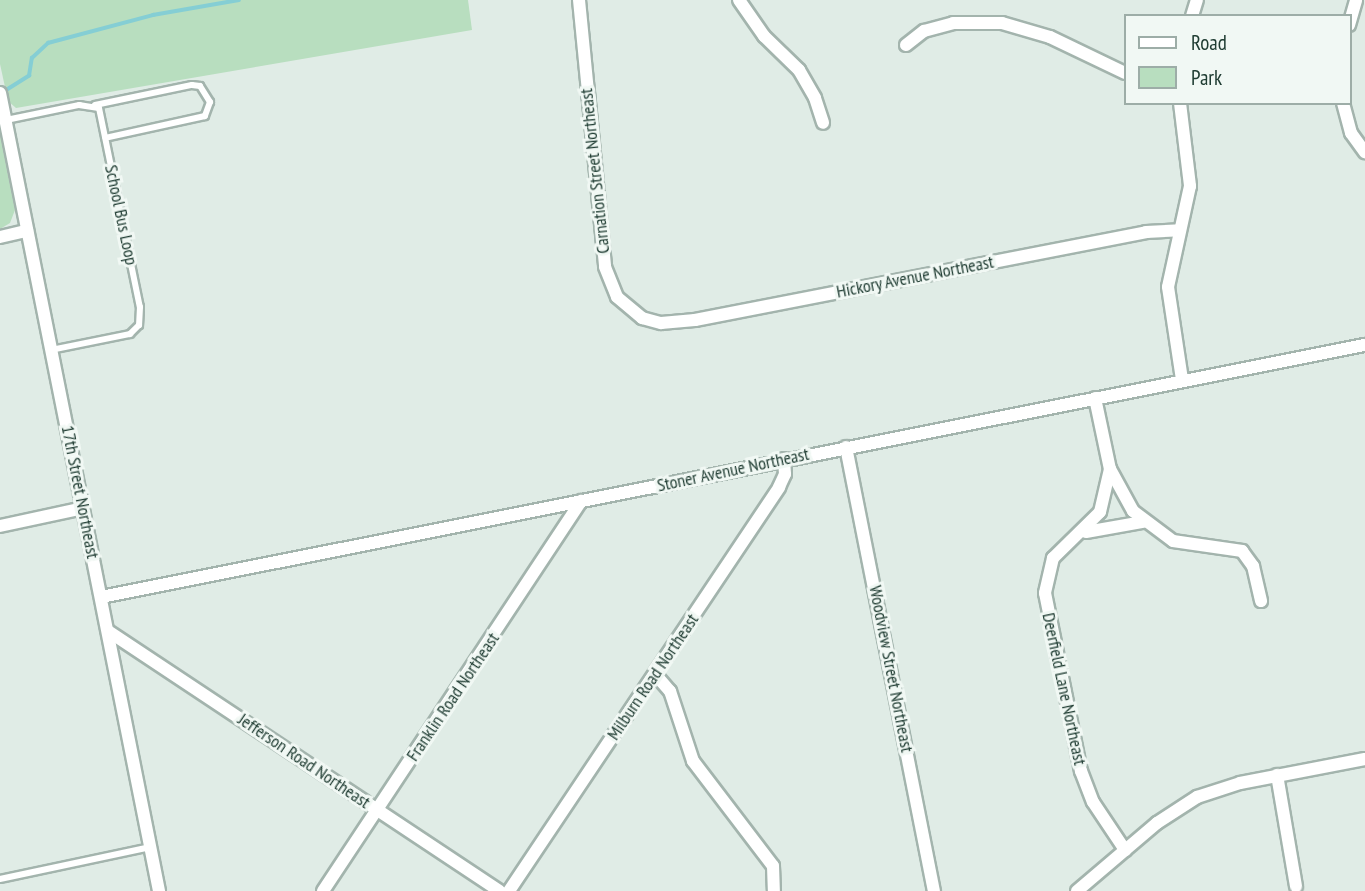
<!DOCTYPE html>
<style>
body{margin:0}
#map{position:relative;width:1365px;height:891px;overflow:hidden;background:#e0ece6;font-family:"PT Sans Narrow",sans-serif}
div>[style]{position:absolute}
[style*='--x']{left:calc(var(--x)*1px);top:calc(var(--y)*1px);width:calc(var(--w)*1px);rotate:calc(var(--a)*1deg)}
.green>*{inset:0;background:#b8debf}
.stream>*{height:3.5px;margin:-1.75px;padding:0 1.75px;transform-origin:1.75px;border-radius:1.75px;background:#85ced4}
.roads{filter:drop-shadow(2px 0 #a3b4ad) drop-shadow(-2px 0 #a3b4ad) drop-shadow(0 2px #a3b4ad) drop-shadow(0 -2px #a3b4ad)}
.service>*{height:6px;margin:-3px;padding:0 3px;transform-origin:3px;border-radius:3px;background:#fff}
.minor>*{height:12px;margin:-6px;padding:0 6px;transform-origin:6px;border-radius:6px;background:#fff}
span{translate:-50% -50%;white-space:nowrap;text-align:center;line-height:1.15;-webkit-text-stroke:6px #f1f8f4;paint-order:stroke}
.street-label{font-size:18px;color:#203d33}
.legend{position:absolute;left:1124px;top:14px;width:228px;height:91px;box-sizing:border-box;background:#f1f8f4;border:2px solid #9dada7;margin:0;padding:9px 12px;list-style:none;font-size:21px;color:#203d33}
.legend li{display:flex;align-items:center;gap:14px;height:35px}
.legend b{width:35px;border:2px solid #9dada7}
</style>
<div id="map">
<div class="green">
<i style="clip-path:polygon(0 0,468px 0,472px 30px,16px 108px,8px 101px,0 64px)"></i>
<i style="clip-path:polygon(0 135px,15px 210px,10px 223px,0 229px)"></i>
</div>
<div class="stream">
<i style="--x:3;--y:92;--w:31;--a:-32"></i>
<i style="--x:29;--y:76;--w:18;--a:-81"></i>
<i style="--x:32;--y:58;--w:22;--a:-43"></i>
<i style="--x:48;--y:43;--w:109;--a:-14.9"></i>
<i style="--x:153;--y:15;--w:87;--a:-9.9"></i>
</div>
<div class="roads">
<div class="service">
<i style="--x:95;--y:105;--w:99;--a:-11.7"></i>
<i style="--x:192;--y:85;--w:8;--a:7"></i>
<i style="--x:200;--y:86;--w:19;--a:58"></i>
<i style="--x:210;--y:102;--w:15;--a:110"></i>
<i style="--x:205;--y:116;--w:102;--a:167.6"></i>
<i style="--x:6;--y:120;--w:75;--a:-11.6"></i>
<i style="--x:79;--y:105;--w:20;--a:9"></i>
<i style="--x:99;--y:108;--w:203;--a:78.4"></i>
<i style="--x:140;--y:307;--w:18;--a:93"></i>
<i style="--x:139;--y:325;--w:13;--a:135"></i>
<i style="--x:130;--y:334;--w:81;--a:168.6"></i>
<i style="--x:0;--y:879;--w:154;--a:-12"></i>
</div>
<div class="minor">
<i style="--x:579;--y:0;--w:268;--a:84.4"></i>
<i style="--x:605;--y:267;--w:32;--a:68"></i>
<i style="--x:617;--y:297;--w:33;--a:40"></i>
<i style="--x:642;--y:318;--w:20;--a:15"></i>
<i style="--x:661;--y:323;--w:34;--a:-5"></i>
<i style="--x:695;--y:320;--w:460;--a:-11"></i>
<i style="--x:1146;--y:232;--w:34;--a:-3"></i>
<i style="--x:739;--y:0;--w:44;--a:55.2"></i>
<i style="--x:764;--y:36;--w:49;--a:44.2"></i>
<i style="--x:799;--y:70;--w:32;--a:60"></i>
<i style="--x:815;--y:98;--w:26;--a:72"></i>
<i style="--x:1192;--y:16;--w:17;--a:-73"></i>
<i style="--x:1349;--y:25;--w:26;--a:-74"></i>
<i style="--x:906;--y:45;--w:23;--a:-38"></i>
<i style="--x:924;--y:31;--w:30;--a:-15"></i>
<i style="--x:953;--y:23;--w:49;--a:0"></i>
<i style="--x:1002;--y:23;--w:50;--a:16.3"></i>
<i style="--x:1050;--y:37;--w:83;--a:25.6"></i>
<i style="--x:0;--y:93;--w:814;--a:78.73"></i>
<i style="--x:1180;--y:103;--w:84;--a:83.1"></i>
<i style="--x:1190;--y:186;--w:103;--a:102.3"></i>
<i style="--x:1168;--y:287;--w:94;--a:81.4"></i>
<i style="--x:1343;--y:103;--w:31;--a:75"></i>
<i style="--x:1351;--y:133;--w:24;--a:54"></i>
<i style="--x:0;--y:237;--w:28;--a:-13"></i>
<i style="--x:1095;--y:398;--w:73;--a:78.1"></i>
<i style="--x:1110;--y:469;--w:48;--a:61.3"></i>
<i style="--x:1133;--y:511;--w:50;--a:36.9"></i>
<i style="--x:1173;--y:541;--w:70;--a:8.2"></i>
<i style="--x:1242;--y:551;--w:19;--a:54"></i>
<i style="--x:1253;--y:566;--w:36;--a:77"></i>
<i style="--x:846;--y:447;--w:453;--a:78.8"></i>
<i style="--x:1110;--y:469;--w:44;--a:103.1"></i>
<i style="--x:1100;--y:512;--w:66;--a:135.6"></i>
<i style="--x:1053;--y:558;--w:36;--a:103"></i>
<i style="--x:1045;--y:593;--w:182;--a:78.6"></i>
<i style="--x:1081;--y:771;--w:33;--a:69"></i>
<i style="--x:1093;--y:802;--w:58;--a:56.3"></i>
<i style="--x:0;--y:526;--w:85;--a:-12.2"></i>
<i style="--x:1086;--y:532;--w:58;--a:-10"></i>
<i style="--x:101;--y:597;--w:1289;--a:-11.28"></i>
<i style="--x:108;--y:631;--w:470;--a:33.6"></i>
<i style="--x:655;--y:674;--w:23;--a:49"></i>
<i style="--x:670;--y:691;--w:74;--a:71.8"></i>
<i style="--x:693;--y:761;--w:132;--a:52.7"></i>
<i style="--x:773;--y:866;--w:25;--a:88"></i>
<i style="--x:1277;--y:775;--w:113;--a:80.3"></i>
<i style="--x:323;--y:891;--w:468;--a:-56.5"></i>
<i style="--x:509;--y:891;--w:486;--a:-56.2"></i>
<i style="--x:779;--y:487;--w:14;--a:-65"></i>
<i style="--x:785;--y:474;--w:15;--a:-94"></i>
<i style="--x:1077;--y:891;--w:105;--a:-40.4"></i>
<i style="--x:1157;--y:823;--w:48;--a:-33"></i>
<i style="--x:1197;--y:797;--w:45;--a:-18"></i>
<i style="--x:1240;--y:783;--w:127;--a:-10.9"></i>
</div>
</div>
<div class="street-label">
<span style="left:595px;top:171px;rotate:-96deg">Carnation Street Northeast</span>
<span style="left:121px;top:215px;rotate:78deg">School Bus Loop</span>
<span style="left:915px;top:277px;rotate:-11deg">Hickory Avenue Northeast</span>
<span style="left:733px;top:470px;rotate:-12deg">Stoner Avenue Northeast</span>
<span style="left:80px;top:492px;rotate:79deg">17th Street Northeast</span>
<span style="left:891px;top:669px;rotate:79deg">Woodview Street Northeast</span>
<span style="left:653px;top:677px;rotate:-56deg">Milburn Road Northeast</span>
<span style="left:1064px;top:689px;rotate:78deg">Deerfield Lane Northeast</span>
<span style="left:453px;top:697px;rotate:-56deg">Franklin Road Northeast</span>
<span style="left:304px;top:761px;rotate:34deg">Jefferson Road Northeast</span>
</div>
<ul class="legend">
<li><b style="height:9px;background:#fff"></b>Road</li>
<li><b style="height:19px;background:#b8debf"></b>Park</li>
</ul>
</div>
